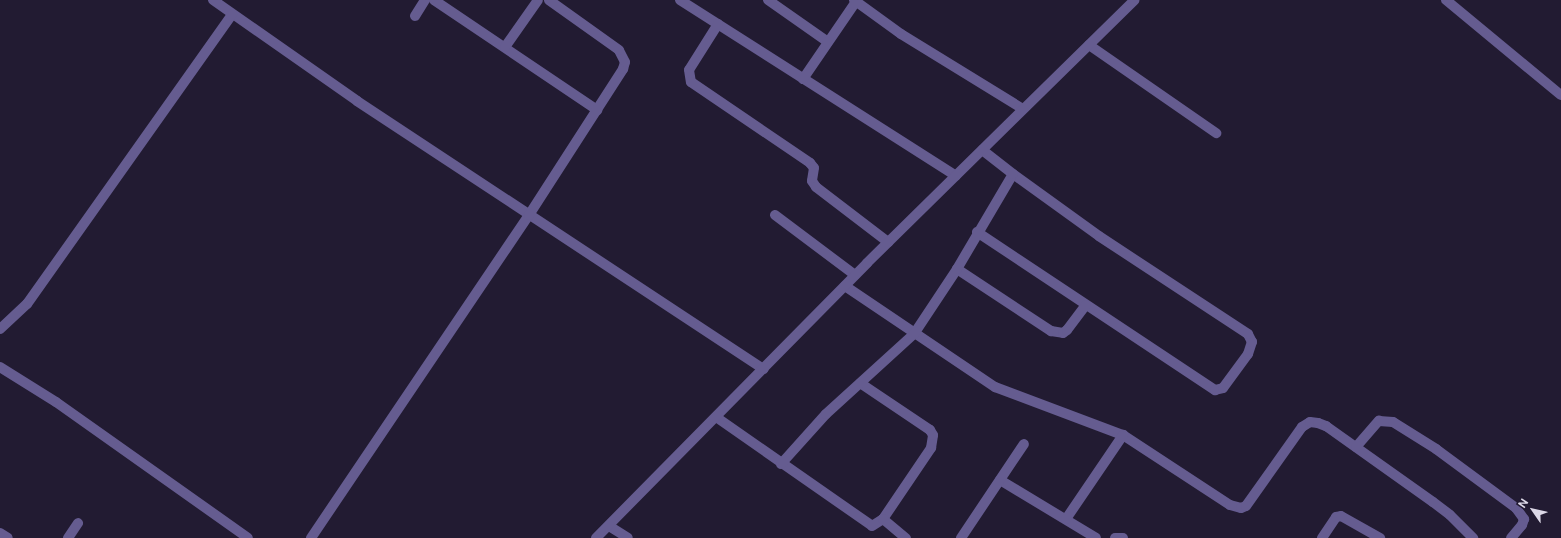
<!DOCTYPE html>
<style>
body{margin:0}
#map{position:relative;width:1561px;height:538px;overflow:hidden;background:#221b32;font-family:"Public Sans",sans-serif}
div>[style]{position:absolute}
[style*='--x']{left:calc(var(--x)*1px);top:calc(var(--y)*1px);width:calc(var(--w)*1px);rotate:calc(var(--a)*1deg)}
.minor>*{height:10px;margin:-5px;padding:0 5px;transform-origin:5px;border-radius:5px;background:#655c90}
span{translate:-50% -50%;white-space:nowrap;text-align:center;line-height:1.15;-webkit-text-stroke:3px #221b32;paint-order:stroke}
.north{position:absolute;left:1513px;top:490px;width:40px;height:40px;-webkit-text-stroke:3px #221b32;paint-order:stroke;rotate:304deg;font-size:11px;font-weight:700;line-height:16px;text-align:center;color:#dcd8e7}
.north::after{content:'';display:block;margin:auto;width:14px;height:18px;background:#dcd8e7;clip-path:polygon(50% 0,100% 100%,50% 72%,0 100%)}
</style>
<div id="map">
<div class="minor">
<i style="--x:213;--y:0;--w:176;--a:35"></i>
<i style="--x:357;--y:101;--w:487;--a:33.4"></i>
<i style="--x:434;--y:0;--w:197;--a:34"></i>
<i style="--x:680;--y:0;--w:327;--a:32.5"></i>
<i style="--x:768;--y:0;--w:73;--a:35"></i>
<i style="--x:854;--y:0;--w:58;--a:35.9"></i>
<i style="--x:901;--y:34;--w:143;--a:31.6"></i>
<i style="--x:1446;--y:0;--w:149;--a:39.6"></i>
<i style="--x:415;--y:16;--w:19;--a:-58"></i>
<i style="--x:718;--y:24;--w:54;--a:122.2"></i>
<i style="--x:689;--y:70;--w:12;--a:81"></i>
<i style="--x:691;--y:82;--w:144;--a:34.2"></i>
<i style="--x:810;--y:163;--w:6;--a:51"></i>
<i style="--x:814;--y:168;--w:13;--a:99"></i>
<i style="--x:812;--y:181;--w:7;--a:56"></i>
<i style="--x:816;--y:187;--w:91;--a:37.4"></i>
<i style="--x:1089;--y:45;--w:155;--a:34.7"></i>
<i style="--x:505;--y:47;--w:57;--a:-54.9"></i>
<i style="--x:803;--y:79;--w:96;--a:-55.6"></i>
<i style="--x:775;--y:215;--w:100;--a:36.9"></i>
<i style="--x:977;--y:232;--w:286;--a:33.6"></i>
<i style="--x:1215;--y:390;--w:8;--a:-14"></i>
<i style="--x:1223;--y:388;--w:42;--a:-53.7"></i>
<i style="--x:1248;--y:354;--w:13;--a:-72"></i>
<i style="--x:1252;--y:342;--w:9;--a:-117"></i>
<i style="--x:1248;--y:334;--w:178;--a:-146.7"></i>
<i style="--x:1099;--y:236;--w:106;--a:-144.2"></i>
<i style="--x:957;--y:269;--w:113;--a:33.4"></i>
<i style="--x:1051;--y:331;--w:12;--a:9"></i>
<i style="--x:1063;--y:333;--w:5;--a:-37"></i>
<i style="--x:1067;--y:330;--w:31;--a:-53"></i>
<i style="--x:845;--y:286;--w:181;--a:34"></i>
<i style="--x:995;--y:387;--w:137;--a:20.6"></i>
<i style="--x:1123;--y:435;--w:128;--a:33.2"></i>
<i style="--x:1230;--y:505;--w:11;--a:15"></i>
<i style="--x:1241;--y:508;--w:5;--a:-22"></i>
<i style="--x:1246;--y:506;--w:97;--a:-54.7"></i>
<i style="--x:1302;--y:427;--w:9;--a:-32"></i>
<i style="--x:1310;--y:422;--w:8;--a:7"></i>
<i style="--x:1318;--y:423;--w:9;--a:21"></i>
<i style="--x:1326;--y:426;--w:131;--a:35.4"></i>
<i style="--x:1433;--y:502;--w:21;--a:37"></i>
<i style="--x:1450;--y:515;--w:33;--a:45"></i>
<i style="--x:0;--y:329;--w:37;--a:-43"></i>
<i style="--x:27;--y:304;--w:355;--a:-54.7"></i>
<i style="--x:0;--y:367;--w:66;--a:32"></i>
<i style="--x:56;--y:402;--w:235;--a:35.3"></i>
<i style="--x:716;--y:417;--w:190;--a:34.9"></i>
<i style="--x:872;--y:526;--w:13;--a:-32"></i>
<i style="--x:883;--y:519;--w:86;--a:-55.9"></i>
<i style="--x:931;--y:448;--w:13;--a:-81"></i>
<i style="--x:933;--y:435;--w:6;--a:-121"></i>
<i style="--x:930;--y:430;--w:84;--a:-146.1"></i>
<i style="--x:1356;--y:447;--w:35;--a:-49"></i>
<i style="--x:1379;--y:421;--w:14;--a:4"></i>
<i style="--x:1393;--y:422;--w:51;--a:32.1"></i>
<i style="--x:1436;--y:449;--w:99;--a:36.4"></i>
<i style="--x:1516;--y:508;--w:14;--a:54"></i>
<i style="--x:1524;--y:519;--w:6;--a:108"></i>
<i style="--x:1522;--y:525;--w:17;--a:130"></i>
<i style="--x:781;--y:464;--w:67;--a:-48"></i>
<i style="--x:826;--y:414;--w:119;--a:-42.3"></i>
<i style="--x:914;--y:334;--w:78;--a:-56.5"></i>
<i style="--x:957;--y:269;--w:110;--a:-59.5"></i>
<i style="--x:1013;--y:174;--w:39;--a:-142"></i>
<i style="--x:1000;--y:480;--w:112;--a:31.1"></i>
<i style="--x:883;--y:519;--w:30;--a:40"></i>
<i style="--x:1066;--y:519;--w:102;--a:-55.8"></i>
<i style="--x:609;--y:526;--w:22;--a:32"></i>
<i style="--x:0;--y:533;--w:9;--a:32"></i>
<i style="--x:68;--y:538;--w:18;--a:-56"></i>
<i style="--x:311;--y:538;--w:390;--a:-56"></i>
<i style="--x:529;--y:215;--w:174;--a:-57.2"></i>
<i style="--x:623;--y:69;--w:7;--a:-74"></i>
<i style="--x:625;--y:62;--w:13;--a:-117"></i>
<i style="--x:619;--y:50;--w:86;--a:-144.5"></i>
<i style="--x:596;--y:538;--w:386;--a:-45.4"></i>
<i style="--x:867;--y:263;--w:375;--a:-44.5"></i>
<i style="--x:961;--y:538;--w:113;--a:-56.2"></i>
<i style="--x:1115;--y:538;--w:8;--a:0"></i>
<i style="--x:1322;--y:538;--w:25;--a:-56"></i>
<i style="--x:1336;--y:517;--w:5;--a:-11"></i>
<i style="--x:1341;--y:516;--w:45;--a:29.4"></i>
</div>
<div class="north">N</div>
</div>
